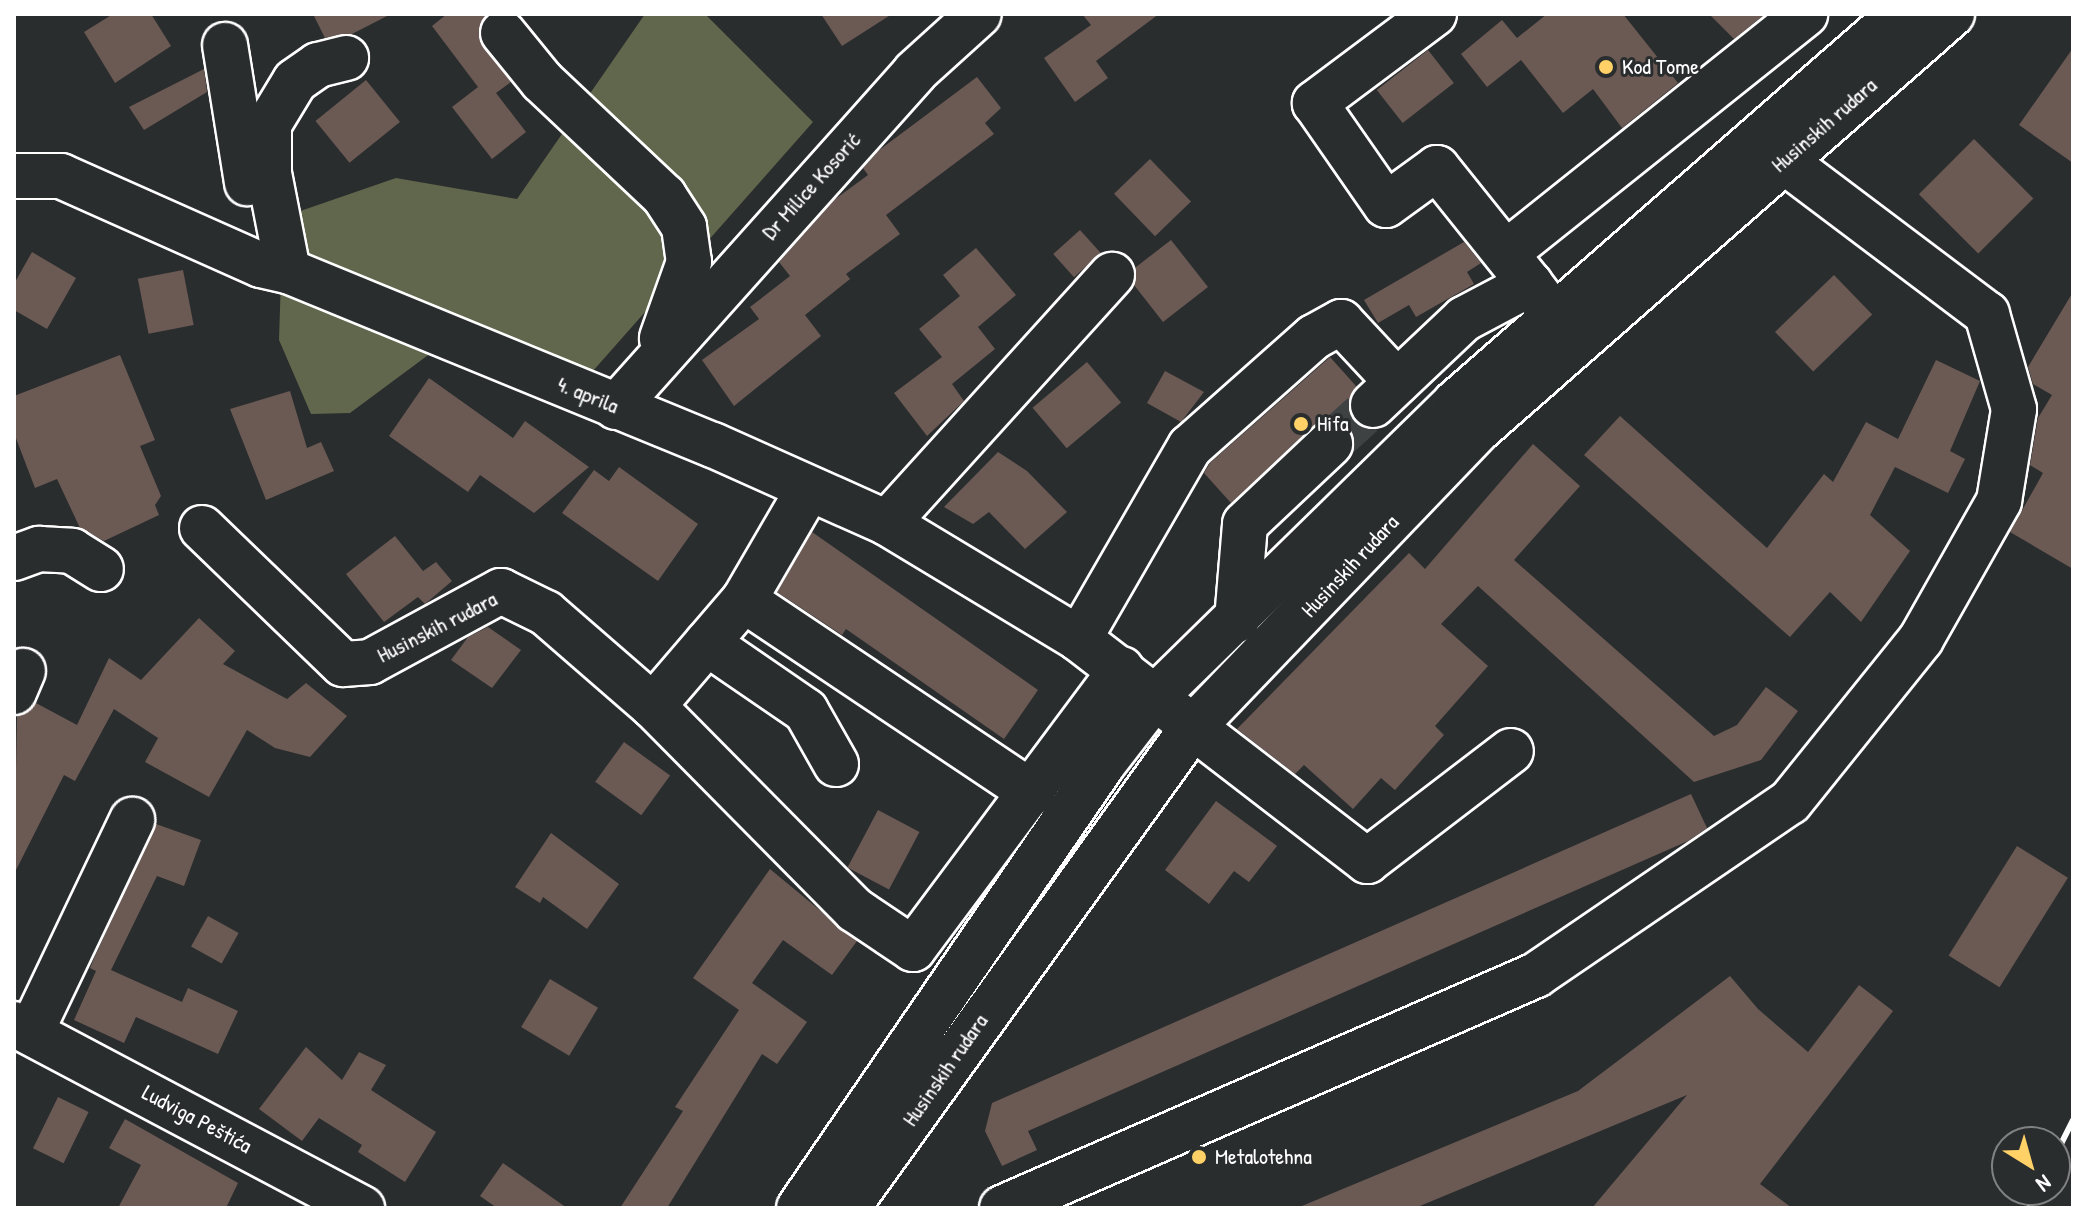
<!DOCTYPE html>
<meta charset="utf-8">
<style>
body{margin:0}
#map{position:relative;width:2087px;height:1222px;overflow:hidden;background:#2a2d2e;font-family:"Patrick Hand",sans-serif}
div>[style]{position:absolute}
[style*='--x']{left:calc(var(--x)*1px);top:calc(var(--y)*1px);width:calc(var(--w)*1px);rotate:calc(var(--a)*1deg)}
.green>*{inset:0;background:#61674c}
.building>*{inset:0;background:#6b5954;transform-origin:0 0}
.minor-tunnel>*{height:44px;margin-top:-22px;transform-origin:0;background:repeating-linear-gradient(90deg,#3f4243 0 44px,transparent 0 66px)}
.roads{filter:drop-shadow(2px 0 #fff) drop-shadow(-2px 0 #fff) drop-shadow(0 2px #fff) drop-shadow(0 -2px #fff)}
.minor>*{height:44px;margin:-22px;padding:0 22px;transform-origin:22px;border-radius:22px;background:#2a2d2e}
.major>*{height:44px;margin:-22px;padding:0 22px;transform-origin:22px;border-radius:22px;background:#2a2d2e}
.rail>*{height:6px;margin:-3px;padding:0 3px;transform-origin:3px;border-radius:3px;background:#fff}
.dots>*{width:22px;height:22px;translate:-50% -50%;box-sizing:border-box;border:4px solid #2a2d2e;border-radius:50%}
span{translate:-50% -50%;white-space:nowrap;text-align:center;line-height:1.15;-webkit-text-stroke:6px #2a2d2e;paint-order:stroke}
.poi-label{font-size:22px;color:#fff}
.left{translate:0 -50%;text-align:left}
.street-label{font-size:22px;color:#fff}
.frame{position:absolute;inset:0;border:16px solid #fff;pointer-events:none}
.north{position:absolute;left:1991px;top:1126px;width:80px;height:80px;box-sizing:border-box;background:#2a2d2e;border:2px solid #7f8182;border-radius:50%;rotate:143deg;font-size:22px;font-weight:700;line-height:32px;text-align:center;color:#fff}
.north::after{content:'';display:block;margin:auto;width:28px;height:36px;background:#ffd166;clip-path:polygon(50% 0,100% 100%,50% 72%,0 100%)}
</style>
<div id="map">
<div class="green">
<i style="clip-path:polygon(645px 14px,705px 14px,813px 122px,577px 389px,439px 347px,350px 413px,311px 414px,279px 340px,283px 217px,396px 178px,517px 199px)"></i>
</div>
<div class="building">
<i style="clip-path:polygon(113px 14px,151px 14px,171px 46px,115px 83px,84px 32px)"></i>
<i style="clip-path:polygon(313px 14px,391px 14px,352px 34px,325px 38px)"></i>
<i style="clip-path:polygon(447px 14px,487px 14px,479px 38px,511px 82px,496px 93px,526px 132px,492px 159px,452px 107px,478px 87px,432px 26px)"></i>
<i style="clip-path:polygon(821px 14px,892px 14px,842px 46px)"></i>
<i style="clip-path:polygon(1082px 14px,1159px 14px,1096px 61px,1108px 78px,1075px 102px,1044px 58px,1091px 25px)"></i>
<i style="clip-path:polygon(1547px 14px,1623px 14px,1678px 83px,1622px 128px,1593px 89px,1563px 113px,1521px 60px,1487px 87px,1461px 54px,1502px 20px,1517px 38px)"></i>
<i style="clip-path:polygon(1709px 14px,1765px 14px,1734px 39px)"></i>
<i style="clip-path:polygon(2073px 48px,2073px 163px,2019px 125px)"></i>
<i style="left:1428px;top:50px;width:42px;height:65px;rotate:52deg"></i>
<i style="clip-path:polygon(204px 69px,207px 92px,144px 130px,129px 107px)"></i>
<i style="clip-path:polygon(977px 77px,1001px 108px,985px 123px,994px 134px,886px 215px,900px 234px,846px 274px,850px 279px,805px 315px,821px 336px,734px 406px,702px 360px,759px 319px,750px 307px,790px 276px,779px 262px,834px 200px,868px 175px,863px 168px,878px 151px)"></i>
<i style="left:366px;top:80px;width:54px;height:65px;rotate:51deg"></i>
<i style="left:1974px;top:139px;width:84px;height:78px;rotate:45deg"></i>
<i style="left:1150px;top:159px;width:59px;height:50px;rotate:46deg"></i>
<i style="left:1080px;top:230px;width:31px;height:36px;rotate:48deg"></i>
<i style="clip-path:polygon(1171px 240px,1208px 287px,1163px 322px,1134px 285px,1136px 267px)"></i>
<i style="clip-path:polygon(1464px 242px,1481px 263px,1467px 272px,1474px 284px,1416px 317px,1409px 305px,1378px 323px,1364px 300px)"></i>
<i style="clip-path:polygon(976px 248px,1016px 295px,978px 327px,995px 349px,952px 384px,964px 401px,927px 436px,894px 393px,942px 357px,919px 329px,960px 296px,943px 275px)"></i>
<i style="clip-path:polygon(32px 252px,76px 278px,47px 329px,14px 310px,14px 284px)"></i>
<i style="left:183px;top:270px;width:56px;height:46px;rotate:79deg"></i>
<i style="left:1834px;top:275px;width:55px;height:82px;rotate:46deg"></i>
<i style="clip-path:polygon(2073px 292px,2073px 569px,2010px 532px,2043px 473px,2030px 465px,2038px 418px,2052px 395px,2033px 384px,2028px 367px)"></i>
<i style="clip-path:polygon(120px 355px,155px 440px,140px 446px,161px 496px,155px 505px,159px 515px,104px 541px,80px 528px,57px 479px,35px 488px,14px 433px,14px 396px)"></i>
<i style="clip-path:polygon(1330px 357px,1356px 386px,1349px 410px,1365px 429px,1354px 438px,1338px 420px,1314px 425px,1231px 503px,1204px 473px,1210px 463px)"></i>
<i style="clip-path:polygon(1936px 360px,1980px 381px,1950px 451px,1965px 459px,1948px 493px,1895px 467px,1870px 515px,1910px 551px,1861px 622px,1830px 592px,1790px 637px,1584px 455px,1620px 416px,1767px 548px,1824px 474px,1833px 482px,1866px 422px,1898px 439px)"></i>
<i style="left:1087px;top:362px;width:53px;height:71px;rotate:50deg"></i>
<i style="clip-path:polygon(1165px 371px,1204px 392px,1181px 422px,1147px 403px)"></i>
<i style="clip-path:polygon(429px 378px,513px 438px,525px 421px,589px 467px,534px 513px,480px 475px,468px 492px,389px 436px)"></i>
<i style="clip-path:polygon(290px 391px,307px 448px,321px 442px,334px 471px,266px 500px,230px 409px)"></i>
<i style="clip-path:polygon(1533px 444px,1580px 486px,1514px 560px,1714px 736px,1737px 725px,1766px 687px,1798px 711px,1761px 760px,1694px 782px,1478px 586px,1441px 624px,1488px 666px,1435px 726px,1444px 735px,1395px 790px,1381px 778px,1353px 809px,1304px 765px,1295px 774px,1237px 729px,1409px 553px,1425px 569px)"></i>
<i style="clip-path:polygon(998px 452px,1027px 471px,1067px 512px,1025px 549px,989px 512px,973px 524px,944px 507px)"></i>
<i style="clip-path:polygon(619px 467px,698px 524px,658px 581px,562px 513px,594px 470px,609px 481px)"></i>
<i style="clip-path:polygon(812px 532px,1038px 690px,1004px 739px,846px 629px,842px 635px,777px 592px)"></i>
<i style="clip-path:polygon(395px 536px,423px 571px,436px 562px,452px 581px,425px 604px,418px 597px,384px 622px,346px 574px)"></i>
<i style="clip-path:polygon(199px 618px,235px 651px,223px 664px,287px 699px,306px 683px,347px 716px,310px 757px,275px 748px,247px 730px,209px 797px,145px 762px,158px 738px,114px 709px,75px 781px,64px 775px,14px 874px,17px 717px,36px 703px,77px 725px,109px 658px,141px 680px)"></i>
<i style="clip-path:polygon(488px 627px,521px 650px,492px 688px,451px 660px,468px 637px)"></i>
<i style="left:624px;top:742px;width:57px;height:49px;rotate:36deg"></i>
<i style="clip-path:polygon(1691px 794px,1707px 828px,1688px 841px,1028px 1131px,1037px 1150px,1002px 1166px,985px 1131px,992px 1103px)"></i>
<i style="clip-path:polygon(1216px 801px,1277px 846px,1249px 882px,1234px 871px,1209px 904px,1165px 870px)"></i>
<i style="left:878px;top:810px;width:47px;height:65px;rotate:28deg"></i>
<i style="clip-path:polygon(156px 824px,201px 840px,184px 886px,157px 876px,111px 970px,182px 1002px,188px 988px,238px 1011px,218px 1054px,136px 1017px,124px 1043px,74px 1020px,96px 971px,90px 968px,95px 956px)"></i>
<i style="clip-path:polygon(551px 833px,619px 884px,587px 929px,543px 897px,540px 903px,515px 887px)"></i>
<i style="left:2017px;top:846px;width:60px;height:129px;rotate:32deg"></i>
<i style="clip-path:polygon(770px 869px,857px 941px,832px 975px,783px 940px,752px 983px,807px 1022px,777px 1064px,762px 1054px,667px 1208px,620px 1208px,683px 1111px,675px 1107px,739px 1010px,693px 978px)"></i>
<i style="left:208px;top:916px;width:35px;height:35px;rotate:29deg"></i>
<i style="clip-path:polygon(1730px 976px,1758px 1009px,1808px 1052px,1859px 985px,1893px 1011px,1760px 1184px,1792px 1208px,1592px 1208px,1687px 1095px,1415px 1208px,1297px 1208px,1578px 1091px)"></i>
<i style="left:550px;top:979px;width:56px;height:56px;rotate:31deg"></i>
<i style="clip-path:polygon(306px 1047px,342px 1080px,359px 1052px,386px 1065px,371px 1090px,436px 1132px,405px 1182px,358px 1152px,362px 1145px,319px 1118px,302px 1141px,259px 1109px)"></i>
<i style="left:58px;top:1097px;width:34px;height:57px;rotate:26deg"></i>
<i style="clip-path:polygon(125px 1119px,238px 1183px,226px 1208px,118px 1208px,141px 1165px,109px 1148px)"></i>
<i style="clip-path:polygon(503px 1163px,567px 1208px,497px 1208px,480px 1196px)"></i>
</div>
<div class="minor-tunnel">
<i style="--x:1330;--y:444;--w:58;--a:-42.2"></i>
</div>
<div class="roads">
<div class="minor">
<i style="--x:1434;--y:14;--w:149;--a:143.2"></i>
<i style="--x:1315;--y:103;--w:124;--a:55.2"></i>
<i style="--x:1386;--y:205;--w:63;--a:-36"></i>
<i style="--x:1437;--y:168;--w:149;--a:51.3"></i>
<i style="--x:503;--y:33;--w:62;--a:50.9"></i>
<i style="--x:542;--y:81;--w:168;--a:43.3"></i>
<i style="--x:664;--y:196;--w:37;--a:57"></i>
<i style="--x:684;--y:227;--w:35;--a:82"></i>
<i style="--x:689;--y:262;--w:81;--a:109.6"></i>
<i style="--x:225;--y:45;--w:140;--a:80.9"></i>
<i style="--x:14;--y:176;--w:47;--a:0"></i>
<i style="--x:61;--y:176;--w:219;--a:24"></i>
<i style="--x:261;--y:265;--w:28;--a:13"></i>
<i style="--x:288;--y:271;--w:459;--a:22.3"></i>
<i style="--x:713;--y:445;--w:191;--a:24.1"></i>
<i style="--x:887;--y:523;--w:224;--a:31.1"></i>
<i style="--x:1079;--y:639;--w:364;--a:37.6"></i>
<i style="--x:1367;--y:861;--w:181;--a:-37.4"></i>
<i style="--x:1506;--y:253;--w:383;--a:-38.6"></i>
<i style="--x:288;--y:271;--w:100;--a:-101"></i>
<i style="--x:269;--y:173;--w:49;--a:-90"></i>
<i style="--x:269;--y:124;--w:50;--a:-58.8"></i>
<i style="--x:295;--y:81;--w:28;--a:-35"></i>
<i style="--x:318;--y:65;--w:29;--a:-14"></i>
<i style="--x:1373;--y:405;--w:125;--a:-43.4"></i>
<i style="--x:1464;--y:319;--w:75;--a:-27.9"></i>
<i style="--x:1530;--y:284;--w:26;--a:53"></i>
<i style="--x:616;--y:407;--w:449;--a:-48.2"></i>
<i style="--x:915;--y:72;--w:86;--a:-42.2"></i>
<i style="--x:887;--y:523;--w:335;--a:-47.8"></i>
<i style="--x:202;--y:528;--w:196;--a:44"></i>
<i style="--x:343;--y:664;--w:27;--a:-4"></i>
<i style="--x:370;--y:662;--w:149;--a:-28.5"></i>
<i style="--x:501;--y:591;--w:50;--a:26.1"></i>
<i style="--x:546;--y:613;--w:142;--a:41"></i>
<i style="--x:653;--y:706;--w:287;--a:45.3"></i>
<i style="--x:855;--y:910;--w:70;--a:33.9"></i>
<i style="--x:913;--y:949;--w:349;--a:-53.3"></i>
<i style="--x:14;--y:558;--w:27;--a:-20"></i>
<i style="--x:39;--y:549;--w:33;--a:3"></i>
<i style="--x:72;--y:551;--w:34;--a:32"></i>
<i style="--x:744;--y:600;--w:347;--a:33.8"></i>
<i style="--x:1237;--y:620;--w:96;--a:-85.2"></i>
<i style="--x:1245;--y:524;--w:117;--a:-43.3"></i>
<i style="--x:1079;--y:639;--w:222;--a:-60"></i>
<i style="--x:1190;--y:447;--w:166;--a:-41.6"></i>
<i style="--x:1314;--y:337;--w:31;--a:-29"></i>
<i style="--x:1341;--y:322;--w:82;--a:47"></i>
<i style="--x:707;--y:643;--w:120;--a:34.5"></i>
<i style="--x:806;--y:711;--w:61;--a:60.5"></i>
<i style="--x:14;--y:692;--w:23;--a:-67"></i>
<i style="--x:653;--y:706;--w:140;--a:-49.4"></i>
<i style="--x:744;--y:600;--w:127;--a:-59.8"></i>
<i style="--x:14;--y:1024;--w:394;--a:27.9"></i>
<i style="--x:32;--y:1030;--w:233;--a:-64.5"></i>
<i style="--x:1002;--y:1208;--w:583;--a:-23.57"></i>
<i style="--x:1536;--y:975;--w:307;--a:-34.3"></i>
<i style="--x:1790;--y:802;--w:209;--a:-51.2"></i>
<i style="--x:1921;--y:639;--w:159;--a:-60.5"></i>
<i style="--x:1999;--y:501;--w:93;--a:-80.7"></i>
<i style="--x:2014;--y:409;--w:99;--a:-105.9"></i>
<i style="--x:1987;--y:314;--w:256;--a:-143"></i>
</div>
<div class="major">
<i style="--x:799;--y:1208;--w:538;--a:-55.6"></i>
<i style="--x:1103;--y:764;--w:82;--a:-52.4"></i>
<i style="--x:1153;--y:699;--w:423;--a:-44.4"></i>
<i style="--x:1455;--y:403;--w:591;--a:-41.16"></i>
<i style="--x:847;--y:1208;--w:591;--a:-54.29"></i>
<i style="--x:1192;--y:728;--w:416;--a:-46.2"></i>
<i style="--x:1480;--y:428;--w:628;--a:-41.25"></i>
</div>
</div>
<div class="rail">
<i style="--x:2055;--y:1156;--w:40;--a:-63.4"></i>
<i style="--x:2029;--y:1208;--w:20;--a:-63"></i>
</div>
<div class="dots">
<i style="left:1606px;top:67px;background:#ffd166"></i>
<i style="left:1301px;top:424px;background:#ffd166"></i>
<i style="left:1199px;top:1157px;background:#ffd166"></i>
</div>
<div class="poi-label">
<span class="left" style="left:1622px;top:67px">Kod Tome</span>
<span class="left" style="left:1317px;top:424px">Hifa</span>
<span class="left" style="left:1215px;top:1157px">Metalotehna</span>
</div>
<div class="street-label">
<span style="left:1824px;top:125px;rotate:-41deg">Husinskih rudara</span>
<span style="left:811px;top:186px;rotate:-48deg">Dr Milice Kosorić</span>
<span style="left:588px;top:395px;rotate:22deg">4. aprila</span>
<span style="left:1350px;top:566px;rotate:-47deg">Husinskih rudara</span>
<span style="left:437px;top:627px;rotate:-27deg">Husinskih rudara</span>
<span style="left:945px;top:1070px;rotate:-55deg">Husinskih rudara</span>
<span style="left:197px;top:1119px;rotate:28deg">Ludviga Peštića</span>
</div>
<div class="frame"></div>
<div class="north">N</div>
</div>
